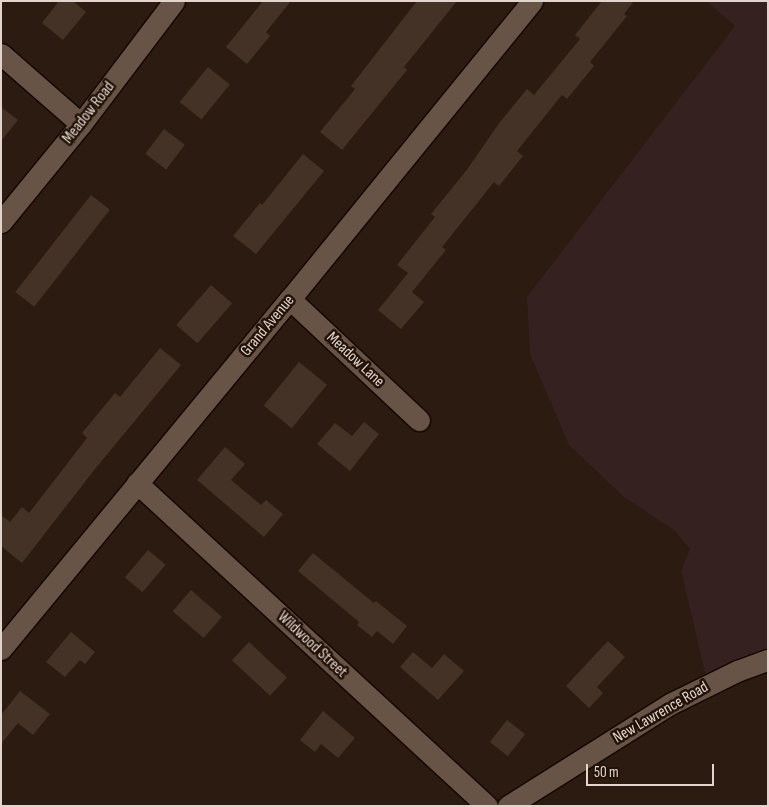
<!DOCTYPE html>
<style>
body{margin:0}
#map{position:relative;width:769px;height:807px;overflow:hidden;background:#2c1b10;font-family:"Sofia Sans Condensed",sans-serif}
div>[style]{position:absolute}
[style*='--x']{left:calc(var(--x)*1px);top:calc(var(--y)*1px);width:calc(var(--w)*1px);rotate:calc(var(--a)*1deg)}
.education>*{inset:0;background:#342120}
.building>*{inset:0;background:#443226;transform-origin:0 0}
.roads{filter:drop-shadow(1px 0 #130600) drop-shadow(-1px 0 #130600) drop-shadow(0 1px #130600) drop-shadow(0 -1px #130600)}
.minor>*{height:21px;margin:-10.5px;padding:0 10.5px;transform-origin:10.5px;border-radius:10.5px;background:#685447}
span{translate:-50% -50%;white-space:nowrap;text-align:center;line-height:1.15;-webkit-text-stroke:5px #221207;paint-order:stroke}
.street-label{font-size:16px;color:#e1d5cd}
.frame{position:absolute;inset:0;border:2px solid #e1d5cd;pointer-events:none}
.scale{position:absolute;left:586px;top:764px;width:128px;height:22px;box-sizing:border-box;border:2px solid #e1d5cd;border-top:0;padding-left:6px;font-size:15px;line-height:18px;white-space:nowrap;color:#e1d5cd;-webkit-text-stroke:4px #221207;paint-order:stroke}
</style>
<div id="map">
<div class="education">
<i style="clip-path:polygon(706px 1px,768px 1px,768px 660px,708px 685px,681px 571px,690px 549px,675px 531px,624px 497px,569px 445px,530px 354px,527px 297px,735px 26px)"></i>
</div>
<div class="building">
<i style="clip-path:polygon(59px 1px,73px 1px,86px 12px,63px 40px,42px 23px)"></i>
<i style="clip-path:polygon(263px 1px,291px 1px,266px 32px,270px 36px,247px 64px,226px 47px)"></i>
<i style="clip-path:polygon(417px 1px,457px 1px,404px 67px,407px 70px,342px 150px,320px 132px,355px 89px,351px 86px)"></i>
<i style="clip-path:polygon(602px 1px,634px 1px,624px 14px,627px 16px,590px 62px,594px 66px,567px 99px,562px 95px,517px 151px,523px 156px,499px 186px,494px 182px,442px 247px,446px 250px,412px 292px,424px 302px,401px 329px,378px 310px,408px 273px,397px 265px,435px 217px,431px 214px,466px 171px,500px 122px,527px 89px,534px 95px,580px 39px,575px 35px)"></i>
<i style="left:208px;top:67px;width:28px;height:45px;rotate:39deg"></i>
<i style="clip-path:polygon(1px 107px,18px 120px,1px 141px)"></i>
<i style="left:164px;top:129px;width:26px;height:31px;rotate:37deg"></i>
<i style="clip-path:polygon(303px 154px,324px 171px,256px 254px,233px 236px,260px 203px,262px 205px)"></i>
<i style="left:91px;top:195px;width:24px;height:123px;rotate:38deg"></i>
<i style="left:211px;top:285px;width:28px;height:53px;rotate:41deg"></i>
<i style="clip-path:polygon(160px 348px,181px 365px,95px 469px,22px 563px,1px 546px,1px 515px,10px 522px,22px 507px,29px 513px,87px 438px,82px 433px,115px 393px,120px 397px)"></i>
<i style="left:299px;top:362px;width:36px;height:56px;rotate:39deg"></i>
<i style="clip-path:polygon(364px 422px,379px 434px,350px 471px,317px 444px,335px 423px,352px 436px)"></i>
<i style="clip-path:polygon(225px 447px,245px 464px,231px 480px,261px 505px,266px 500px,283px 514px,264px 537px,197px 480px)"></i>
<i style="left:148px;top:550px;width:23px;height:36px;rotate:40deg"></i>
<i style="clip-path:polygon(313px 553px,374px 603px,376px 601px,407px 626px,393px 644px,377px 631px,372px 637px,357px 625px,359px 622px,298px 571px)"></i>
<i style="left:191px;top:590px;width:41px;height:28px;rotate:41deg"></i>
<i style="clip-path:polygon(71px 632px,95px 652px,85px 664px,80px 660px,65px 677px,46px 662px)"></i>
<i style="clip-path:polygon(608px 641px,625px 657px,597px 687px,603px 693px,589px 708px,566px 686px)"></i>
<i style="left:249px;top:642px;width:52px;height:25px;rotate:43deg"></i>
<i style="clip-path:polygon(413px 652px,432px 668px,444px 654px,464px 671px,438px 700px,400px 667px)"></i>
<i style="clip-path:polygon(20px 691px,50px 714px,33px 735px,18px 723px,1px 744px,1px 715px)"></i>
<i style="clip-path:polygon(323px 711px,355px 738px,338px 758px,321px 744px,315px 752px,300px 740px)"></i>
<i style="left:507px;top:720px;width:23px;height:28px;rotate:38deg"></i>
</div>
<div class="roads">
<div class="minor">
<i style="--x:1;--y:54;--w:106;--a:41.2"></i>
<i style="--x:1;--y:222;--w:127;--a:-50.8"></i>
<i style="--x:81;--y:124;--w:154;--a:-52.9"></i>
<i style="--x:290;--y:299;--w:177;--a:43.2"></i>
<i style="--x:137;--y:483;--w:476;--a:42.7"></i>
<i style="--x:1;--y:649;--w:454;--a:-50.5"></i>
<i style="--x:290;--y:299;--w:384;--a:-50.9"></i>
<i style="--x:508;--y:806;--w:191;--a:-32.2"></i>
<i style="--x:670;--y:704;--w:75;--a:-26.2"></i>
<i style="--x:737;--y:671;--w:33;--a:-20"></i>
</div>
</div>
<div class="street-label">
<span style="left:89px;top:113px;rotate:-52deg">Meadow Road</span>
<span style="left:268px;top:326px;rotate:-50deg">Grand Avenue</span>
<span style="left:355px;top:360px;rotate:43deg">Meadow Lane</span>
<span style="left:312px;top:645px;rotate:43deg">Wildwood Street</span>
<span style="left:661px;top:713px;rotate:-30deg">New Lawrence Road</span>
</div>
<div class="frame"></div>
<div class="scale">50 m</div>
</div>
